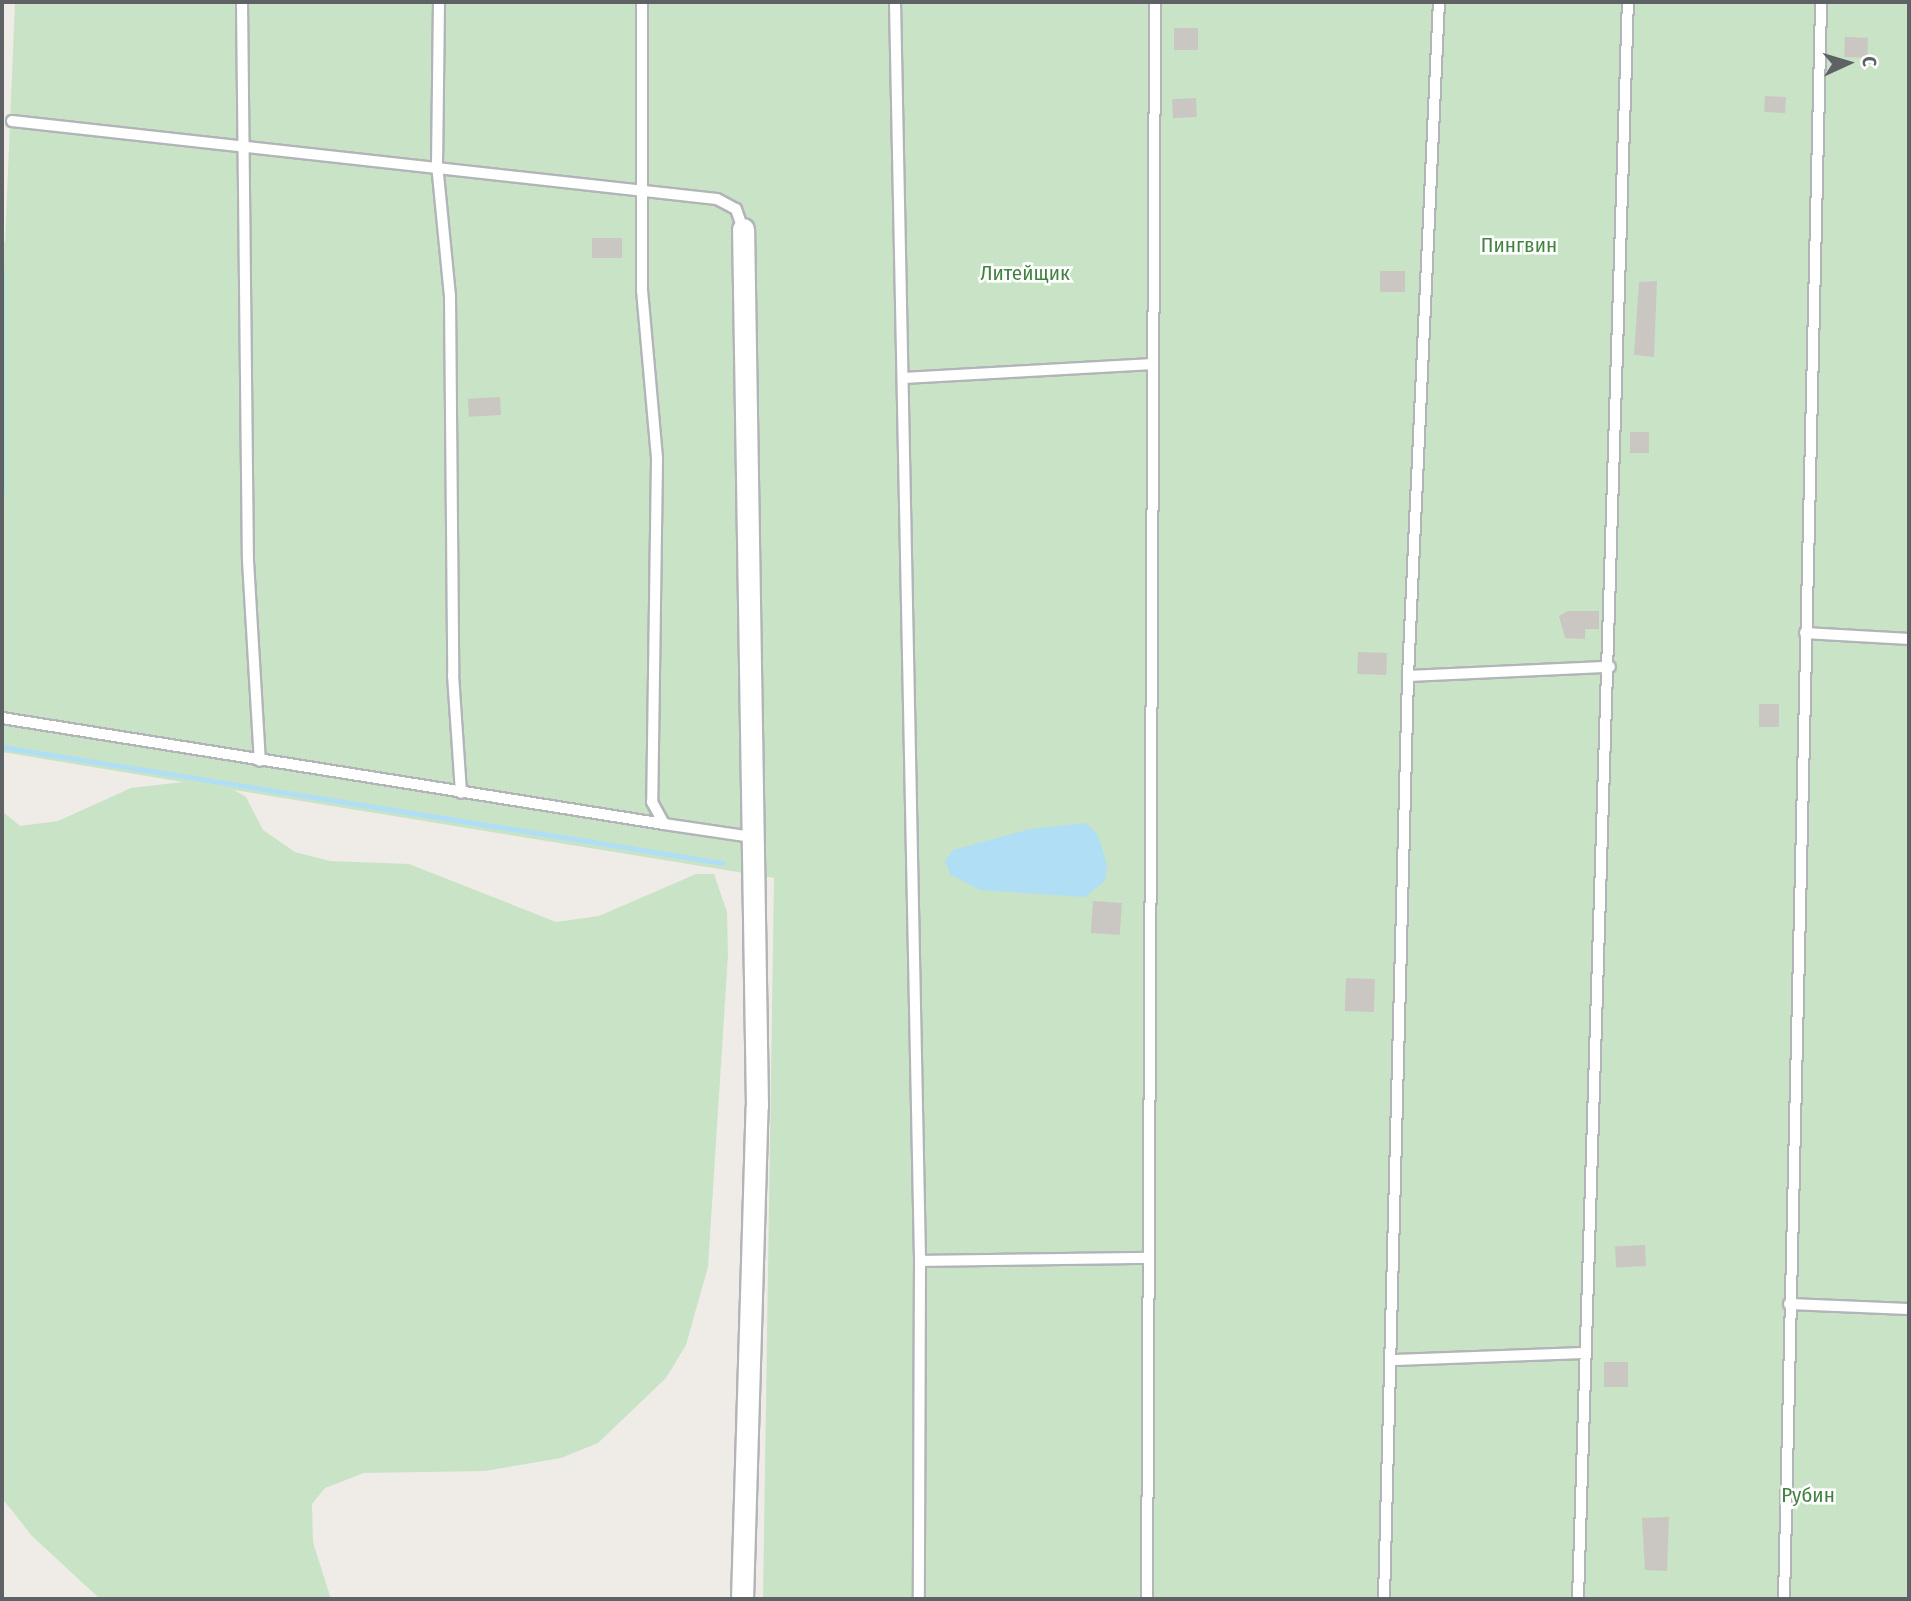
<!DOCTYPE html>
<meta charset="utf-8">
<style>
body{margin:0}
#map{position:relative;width:1911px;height:1601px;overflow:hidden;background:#efece7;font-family:"Fira Sans Condensed",sans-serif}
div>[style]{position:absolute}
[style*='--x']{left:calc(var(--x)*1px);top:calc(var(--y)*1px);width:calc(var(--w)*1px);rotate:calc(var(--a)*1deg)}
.green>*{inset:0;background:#c9e3c6}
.water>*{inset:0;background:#b0def5}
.stream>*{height:5px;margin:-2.5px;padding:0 2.5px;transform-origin:2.5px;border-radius:2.5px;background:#b0def5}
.building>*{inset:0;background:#cac7c3;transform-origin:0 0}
.roads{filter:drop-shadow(2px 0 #b2b4b7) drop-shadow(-2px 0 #b2b4b7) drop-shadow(0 2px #b2b4b7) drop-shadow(0 -2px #b2b4b7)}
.lane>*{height:10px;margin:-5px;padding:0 5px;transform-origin:5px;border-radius:5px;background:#fff}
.street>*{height:21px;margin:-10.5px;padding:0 10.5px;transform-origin:10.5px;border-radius:10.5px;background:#fff}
span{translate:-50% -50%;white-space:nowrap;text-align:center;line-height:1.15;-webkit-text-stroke:5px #fff;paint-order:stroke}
.park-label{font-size:21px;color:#438240}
.frame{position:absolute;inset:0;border:4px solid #5e6265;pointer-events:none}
.north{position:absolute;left:1813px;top:28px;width:70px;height:70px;-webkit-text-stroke:5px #fff;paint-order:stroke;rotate:86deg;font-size:19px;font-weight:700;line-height:28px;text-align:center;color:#5e6265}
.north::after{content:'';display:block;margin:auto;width:24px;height:32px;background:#5e6265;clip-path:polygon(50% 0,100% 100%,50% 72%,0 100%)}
</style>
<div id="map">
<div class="green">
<i style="clip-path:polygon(15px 2px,1909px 2px,1909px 1599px,763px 1599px,774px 878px,234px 790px,246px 797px,263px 830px,295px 852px,330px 861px,409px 864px,556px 922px,599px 916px,696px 874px,714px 874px,727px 912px,728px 955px,708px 1267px,686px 1345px,666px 1378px,598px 1443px,561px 1458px,485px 1471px,364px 1473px,325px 1488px,312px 1504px,313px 1542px,331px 1599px,100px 1599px,32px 1536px,2px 1498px,2px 811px,20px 826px,58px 821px,131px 788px,183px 782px,2px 752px,2px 234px,5px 244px)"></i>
</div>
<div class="water">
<i style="clip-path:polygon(1086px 823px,1098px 835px,1107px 865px,1105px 881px,1085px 897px,980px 890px,950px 874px,945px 861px,953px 850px,1030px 829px)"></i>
</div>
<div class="stream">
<i style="--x:2;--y:270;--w:224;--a:90"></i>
<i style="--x:2;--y:747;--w:730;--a:9.14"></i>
</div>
<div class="building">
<i style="left:1198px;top:28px;width:22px;height:24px;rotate:90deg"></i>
<i style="left:1845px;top:37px;width:23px;height:20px;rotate:2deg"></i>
<i style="left:1765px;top:96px;width:21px;height:16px;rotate:3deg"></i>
<i style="left:1196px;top:98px;width:19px;height:24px;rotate:87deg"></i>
<i style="left:592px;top:238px;width:30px;height:20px"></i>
<i style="left:1380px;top:271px;width:25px;height:21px"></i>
<i style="clip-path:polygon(1657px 281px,1654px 357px,1634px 355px,1639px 282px)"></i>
<i style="left:500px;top:397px;width:18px;height:32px;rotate:87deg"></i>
<i style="left:1630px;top:432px;width:19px;height:21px"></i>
<i style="clip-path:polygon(1568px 611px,1599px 611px,1599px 629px,1585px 629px,1585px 639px,1565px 638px,1559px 616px)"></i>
<i style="left:1358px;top:652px;width:29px;height:22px;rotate:2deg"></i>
<i style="left:1759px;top:704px;width:20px;height:23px"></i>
<i style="left:1093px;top:901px;width:29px;height:32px;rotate:4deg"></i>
<i style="left:1346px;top:978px;width:29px;height:33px;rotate:2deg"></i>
<i style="left:1645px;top:1245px;width:21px;height:30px;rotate:87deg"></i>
<i style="left:1604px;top:1362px;width:24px;height:25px"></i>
<i style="clip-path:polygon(1669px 1517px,1667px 1571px,1645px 1570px,1642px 1518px)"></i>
</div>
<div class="roads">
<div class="lane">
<i style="--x:242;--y:2;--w:559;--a:89.39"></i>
<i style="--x:248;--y:561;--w:200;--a:86.6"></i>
<i style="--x:439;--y:2;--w:162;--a:90.7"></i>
<i style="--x:437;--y:164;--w:134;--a:84.4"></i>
<i style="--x:450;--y:297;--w:378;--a:89.5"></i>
<i style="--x:453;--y:675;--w:118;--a:86.1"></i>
<i style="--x:642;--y:2;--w:288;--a:90"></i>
<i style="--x:642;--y:290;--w:170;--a:84.9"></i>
<i style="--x:657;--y:459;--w:343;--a:90.8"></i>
<i style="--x:652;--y:802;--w:25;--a:61"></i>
<i style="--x:664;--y:824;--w:89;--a:8.4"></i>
<i style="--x:895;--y:2;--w:1259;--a:88.86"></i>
<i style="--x:920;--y:1261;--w:338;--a:90.2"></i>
<i style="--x:12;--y:121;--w:709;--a:6.31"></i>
<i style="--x:717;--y:199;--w:21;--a:28"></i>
<i style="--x:736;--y:209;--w:21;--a:71"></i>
<i style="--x:904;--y:378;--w:249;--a:-3.2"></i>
<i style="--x:1805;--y:633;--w:104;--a:3.3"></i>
<i style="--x:1408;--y:676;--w:202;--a:-2.6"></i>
<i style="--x:2;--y:718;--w:670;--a:9.1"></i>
<i style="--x:920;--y:1261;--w:229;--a:-0.8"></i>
<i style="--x:1789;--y:1304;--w:120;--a:2.4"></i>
<i style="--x:1393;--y:1360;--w:192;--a:-2.1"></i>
<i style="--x:1147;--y:1599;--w:1597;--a:-89.71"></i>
<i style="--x:1384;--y:1599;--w:923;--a:-88.51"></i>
<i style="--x:1408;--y:676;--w:675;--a:-87.37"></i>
<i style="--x:1578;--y:1599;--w:1598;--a:-88.21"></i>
<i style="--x:1784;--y:1599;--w:1597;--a:-88.67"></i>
</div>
<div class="street">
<i style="--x:742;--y:1599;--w:493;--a:-88.3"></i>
<i style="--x:757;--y:1106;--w:877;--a:-90.91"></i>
</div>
</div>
<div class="park-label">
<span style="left:1519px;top:245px">Пингвин</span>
<span style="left:1025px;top:273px">Литейщик</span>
<span style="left:1808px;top:1495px">Рубин</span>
</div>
<div class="frame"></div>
<div class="north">С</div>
</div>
